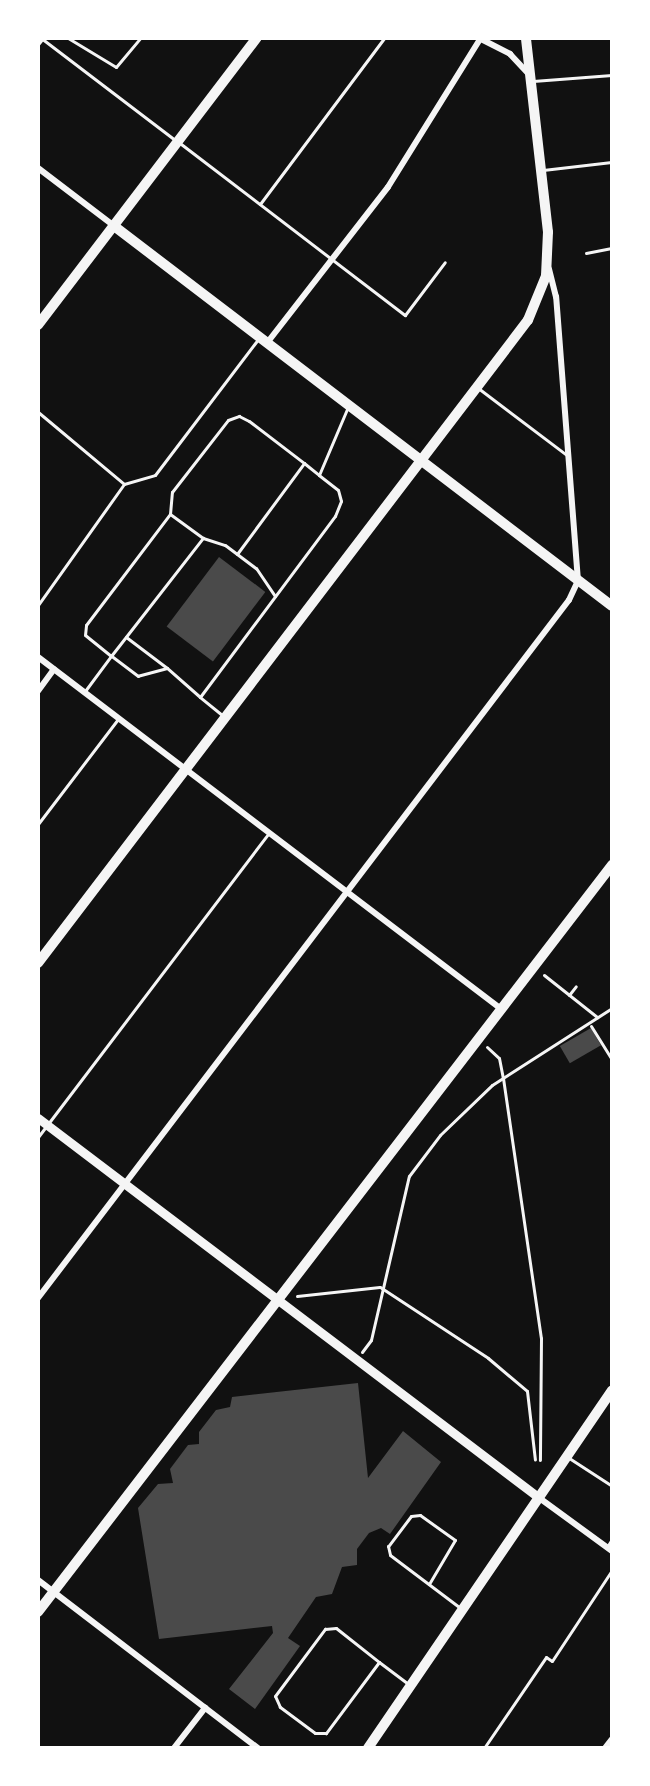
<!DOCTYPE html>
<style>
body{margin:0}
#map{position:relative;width:650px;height:1786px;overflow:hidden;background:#111;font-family:Ubuntu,sans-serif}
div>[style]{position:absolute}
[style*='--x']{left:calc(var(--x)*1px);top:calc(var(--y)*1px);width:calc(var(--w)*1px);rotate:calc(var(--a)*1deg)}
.building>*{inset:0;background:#4a4a4a;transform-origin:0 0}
.path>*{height:3px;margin:-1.5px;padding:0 1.5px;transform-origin:1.5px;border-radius:1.5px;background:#f5f5f5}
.service>*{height:3px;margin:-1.5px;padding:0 1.5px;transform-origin:1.5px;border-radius:1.5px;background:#f5f5f5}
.minor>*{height:6px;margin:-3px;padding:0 3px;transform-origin:3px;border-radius:3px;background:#f5f5f5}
.secondary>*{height:9px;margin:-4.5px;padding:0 4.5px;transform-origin:4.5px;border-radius:4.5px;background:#f5f5f5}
.primary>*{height:10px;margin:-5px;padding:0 5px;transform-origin:5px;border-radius:5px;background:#f5f5f5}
span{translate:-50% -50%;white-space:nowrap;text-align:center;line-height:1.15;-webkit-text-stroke:8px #fff;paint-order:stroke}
.frame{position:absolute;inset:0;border:40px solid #fff;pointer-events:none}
</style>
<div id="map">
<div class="building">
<i style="left:219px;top:557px;width:58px;height:87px;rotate:37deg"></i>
<i style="left:591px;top:1028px;width:20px;height:36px;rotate:60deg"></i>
<i style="clip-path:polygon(358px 1383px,368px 1478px,403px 1431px,441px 1462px,390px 1534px,381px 1528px,369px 1533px,357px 1549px,357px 1565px,342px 1567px,332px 1594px,316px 1597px,288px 1638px,300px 1646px,255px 1709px,229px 1689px,273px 1633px,272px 1626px,159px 1639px,138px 1508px,158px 1484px,173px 1483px,170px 1469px,188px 1445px,199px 1444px,199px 1432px,216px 1410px,230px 1407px,232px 1397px)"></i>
</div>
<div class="path">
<i style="--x:544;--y:975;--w:68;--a:38.4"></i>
<i style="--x:569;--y:995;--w:11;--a:-52"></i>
<i style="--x:591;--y:1026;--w:40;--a:58"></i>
<i style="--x:487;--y:1047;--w:16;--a:43"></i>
<i style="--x:499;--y:1058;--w:20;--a:79"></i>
<i style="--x:503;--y:1078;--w:263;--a:81.7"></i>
<i style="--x:541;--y:1338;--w:122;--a:90.5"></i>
<i style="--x:297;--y:1296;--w:83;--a:-6.2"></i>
<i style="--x:380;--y:1287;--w:129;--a:33.3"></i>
<i style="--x:488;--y:1358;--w:51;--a:40.2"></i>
<i style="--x:527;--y:1391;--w:69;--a:83.4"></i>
<i style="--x:362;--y:1352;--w:15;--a:-53"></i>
<i style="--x:371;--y:1340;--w:168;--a:-77"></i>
<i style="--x:409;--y:1176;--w:51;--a:-52.9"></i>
<i style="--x:440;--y:1135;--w:72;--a:-43.9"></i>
<i style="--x:492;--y:1085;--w:143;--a:-32.7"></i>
</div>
<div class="service">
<i style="--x:41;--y:38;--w:168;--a:37.3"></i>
<i style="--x:68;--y:38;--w:56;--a:31.1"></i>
<i style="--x:116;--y:67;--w:38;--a:-50"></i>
<i style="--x:533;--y:81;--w:79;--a:-4.3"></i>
<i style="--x:181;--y:144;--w:282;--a:37.4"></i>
<i style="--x:405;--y:315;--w:66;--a:-53"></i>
<i style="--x:543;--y:170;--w:69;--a:-6.6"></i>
<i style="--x:260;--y:204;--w:207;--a:-53.2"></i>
<i style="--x:586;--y:253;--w:26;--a:-11"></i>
<i style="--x:478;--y:388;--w:113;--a:37.1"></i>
<i style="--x:38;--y:412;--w:112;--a:39.9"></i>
<i style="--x:124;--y:484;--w:148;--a:125.4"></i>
<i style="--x:124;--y:484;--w:32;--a:-16"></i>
<i style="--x:155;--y:475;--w:172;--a:-52.8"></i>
<i style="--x:170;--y:514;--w:39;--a:36"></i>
<i style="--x:237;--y:554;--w:113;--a:-53.6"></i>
<i style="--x:304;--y:463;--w:19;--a:39"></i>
<i style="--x:319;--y:475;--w:72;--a:-67"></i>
<i style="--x:126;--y:637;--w:51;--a:37.1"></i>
<i style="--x:85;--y:691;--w:44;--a:-53.4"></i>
<i style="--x:111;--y:656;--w:33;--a:-141"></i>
<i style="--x:85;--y:635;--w:10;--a:-84"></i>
<i style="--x:86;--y:625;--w:139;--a:-52.9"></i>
<i style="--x:170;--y:514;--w:22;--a:-85"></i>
<i style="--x:172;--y:492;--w:91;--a:-52.1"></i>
<i style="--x:228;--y:420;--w:12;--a:-20"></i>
<i style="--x:239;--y:416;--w:11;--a:27"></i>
<i style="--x:249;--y:421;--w:69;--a:37.4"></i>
<i style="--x:200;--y:697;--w:44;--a:-138.7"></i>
<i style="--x:167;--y:668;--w:30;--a:165"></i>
<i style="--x:138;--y:676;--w:34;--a:-143"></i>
<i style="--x:111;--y:656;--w:150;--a:-52.1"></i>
<i style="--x:203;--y:538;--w:23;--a:18"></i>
<i style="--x:225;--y:545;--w:39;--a:37"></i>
<i style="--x:256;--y:568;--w:34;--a:56"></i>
<i style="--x:222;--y:715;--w:28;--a:-141"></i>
<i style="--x:200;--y:697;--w:226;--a:-53.3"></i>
<i style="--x:335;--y:516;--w:16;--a:-68"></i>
<i style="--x:341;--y:501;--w:11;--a:-105"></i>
<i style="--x:338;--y:490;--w:24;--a:-142"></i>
<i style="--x:38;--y:824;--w:132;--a:-52.7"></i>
<i style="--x:38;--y:1137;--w:380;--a:-52.8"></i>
<i style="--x:569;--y:1458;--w:51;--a:33.1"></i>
<i style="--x:607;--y:1547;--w:9;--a:-58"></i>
<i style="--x:429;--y:1584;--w:51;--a:-59.4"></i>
<i style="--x:455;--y:1540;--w:43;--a:-144.5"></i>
<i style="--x:420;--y:1515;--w:9;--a:174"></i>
<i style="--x:411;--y:1516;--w:38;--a:127"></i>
<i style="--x:388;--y:1546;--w:9;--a:77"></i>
<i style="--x:390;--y:1555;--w:86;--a:37"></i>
<i style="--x:379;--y:1662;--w:89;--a:126.7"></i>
<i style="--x:326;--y:1733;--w:11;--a:180"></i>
<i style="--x:315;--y:1733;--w:44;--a:-143.4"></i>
<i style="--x:280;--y:1707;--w:12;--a:-114"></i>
<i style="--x:275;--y:1696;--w:84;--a:-53.3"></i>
<i style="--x:325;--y:1629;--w:11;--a:-5"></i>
<i style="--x:336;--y:1628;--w:55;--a:38.3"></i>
<i style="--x:379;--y:1662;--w:35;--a:37"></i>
<i style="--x:484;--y:1748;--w:110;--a:-55.7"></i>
<i style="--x:546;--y:1657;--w:7;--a:34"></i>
<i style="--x:552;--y:1661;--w:109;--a:-56.6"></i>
</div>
<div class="minor">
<i style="--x:479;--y:38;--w:35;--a:27"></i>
<i style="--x:510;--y:54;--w:25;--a:47"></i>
<i style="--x:38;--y:43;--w:6;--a:-51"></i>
<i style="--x:38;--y:168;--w:96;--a:37.3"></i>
<i style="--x:267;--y:343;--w:197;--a:-52.2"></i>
<i style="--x:388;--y:187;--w:174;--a:-58.1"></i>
<i style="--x:38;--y:657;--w:582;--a:37.24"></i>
<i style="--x:38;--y:691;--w:27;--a:-54"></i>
<i style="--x:38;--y:1298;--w:877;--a:-52.74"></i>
<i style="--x:569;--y:600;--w:21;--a:-65"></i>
<i style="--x:578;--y:581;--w:285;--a:-94.4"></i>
<i style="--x:556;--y:297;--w:29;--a:-104"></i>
<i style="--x:538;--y:1497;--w:92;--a:36.1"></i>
<i style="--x:38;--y:1580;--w:277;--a:37.4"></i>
<i style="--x:174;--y:1748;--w:51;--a:-52.2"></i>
<i style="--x:605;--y:1748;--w:11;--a:-52"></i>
</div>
<div class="secondary">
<i style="--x:38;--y:1118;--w:627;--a:37.16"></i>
</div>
<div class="primary">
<i style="--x:114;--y:226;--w:626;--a:37.35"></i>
<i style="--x:38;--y:325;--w:361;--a:-52.7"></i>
<i style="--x:38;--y:963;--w:808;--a:-52.69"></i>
<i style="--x:528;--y:320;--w:48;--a:-67.8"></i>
<i style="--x:546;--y:276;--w:44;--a:-87.4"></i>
<i style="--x:548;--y:232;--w:195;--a:-96.5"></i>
<i style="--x:38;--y:1612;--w:942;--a:-52.46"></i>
<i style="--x:368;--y:1748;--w:433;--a:-55.7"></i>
</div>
<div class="frame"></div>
</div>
